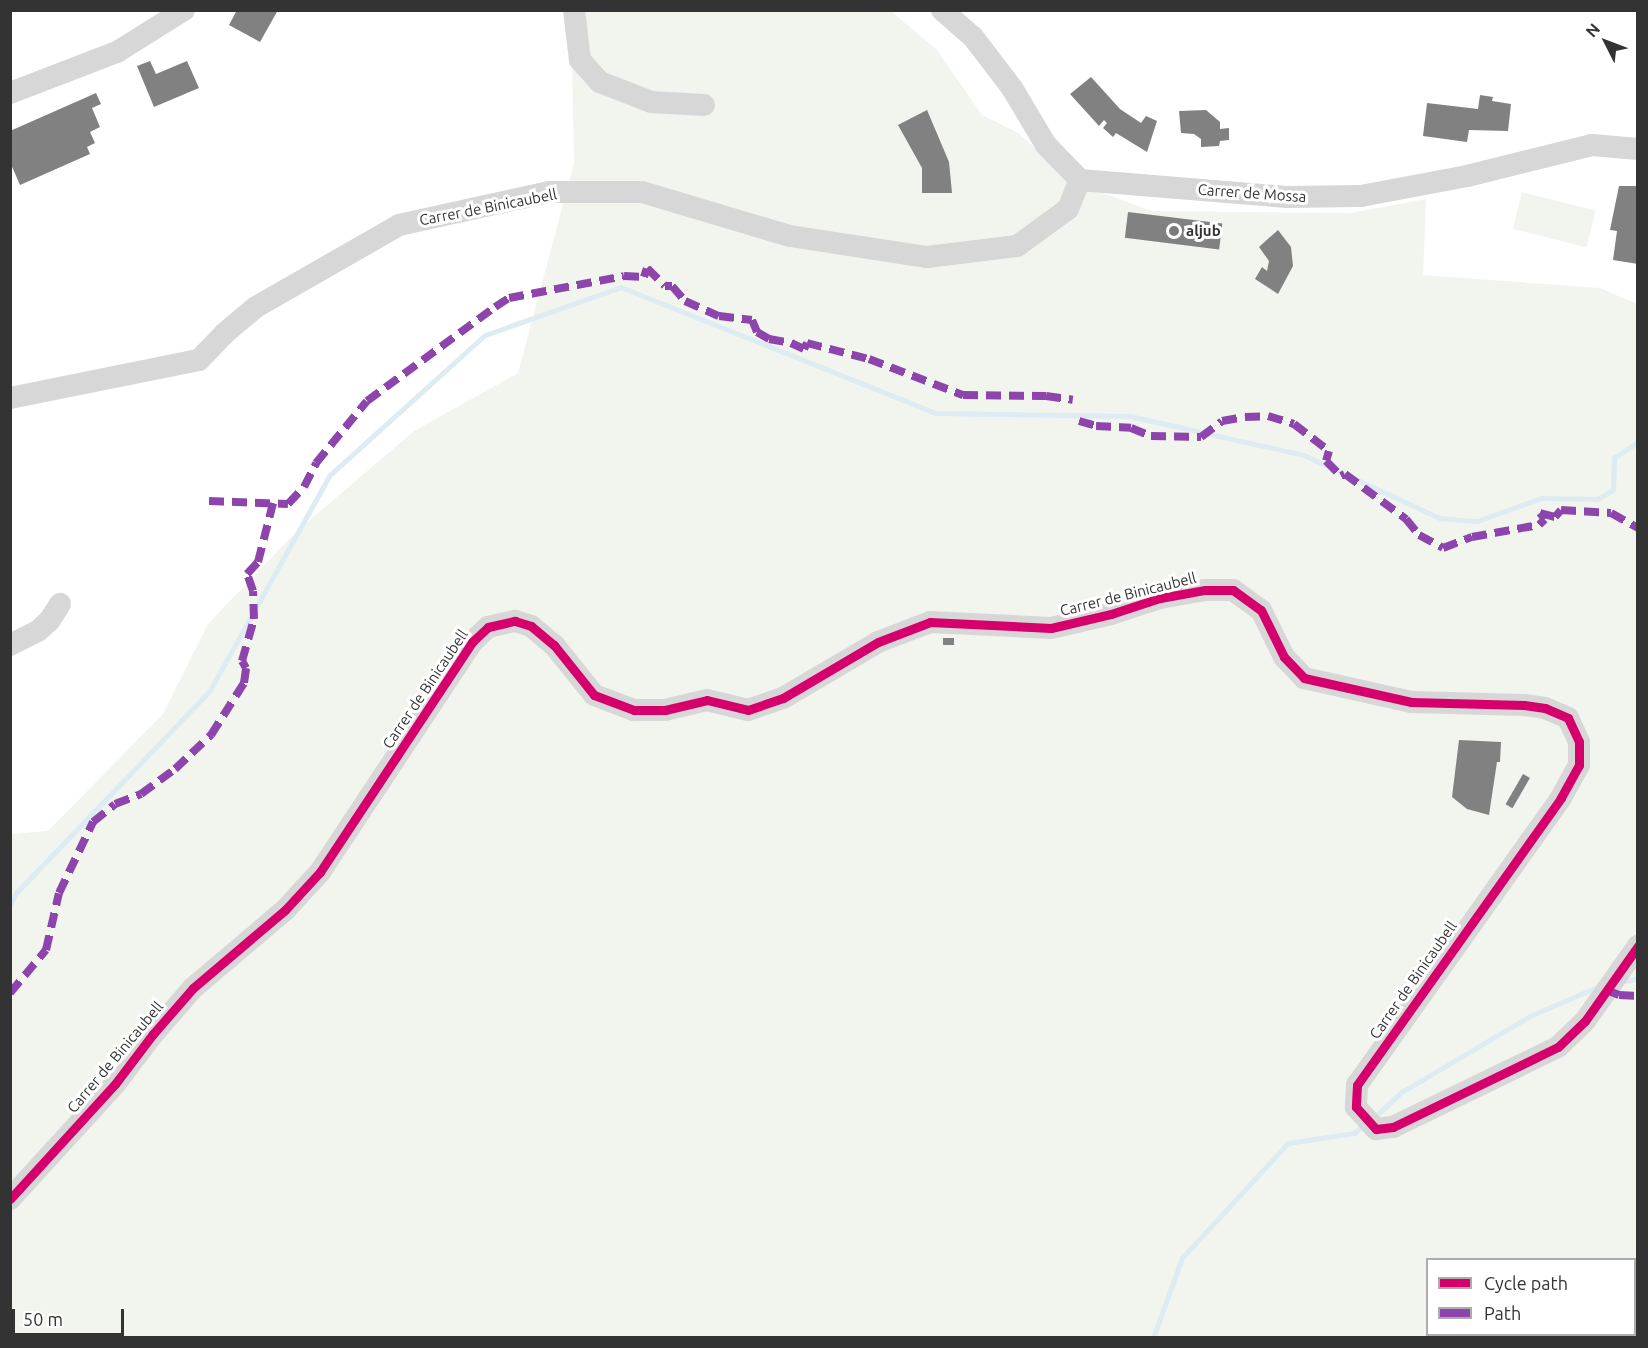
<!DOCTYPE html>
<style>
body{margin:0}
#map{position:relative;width:1648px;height:1348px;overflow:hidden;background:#fff;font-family:Ubuntu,sans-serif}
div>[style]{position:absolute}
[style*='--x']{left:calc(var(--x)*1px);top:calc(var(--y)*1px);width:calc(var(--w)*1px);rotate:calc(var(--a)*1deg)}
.green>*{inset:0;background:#f1f5ed;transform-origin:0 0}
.stream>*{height:4.5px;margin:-2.25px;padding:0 2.25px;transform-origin:2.25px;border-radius:2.25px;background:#ddebf3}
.building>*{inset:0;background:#818181;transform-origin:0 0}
.minor>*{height:22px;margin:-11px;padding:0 11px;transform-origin:11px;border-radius:11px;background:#d7d7d7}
.quiet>*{height:8px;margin-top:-4px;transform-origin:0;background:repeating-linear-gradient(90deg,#8e44ad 0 15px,transparent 0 23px)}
.cycleway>*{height:9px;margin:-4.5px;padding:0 4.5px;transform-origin:4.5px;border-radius:4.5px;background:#d6006c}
.dots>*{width:16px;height:16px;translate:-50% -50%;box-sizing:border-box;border:3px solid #fff;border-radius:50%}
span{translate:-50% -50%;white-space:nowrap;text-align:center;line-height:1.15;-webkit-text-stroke:6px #fff;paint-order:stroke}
.street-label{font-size:15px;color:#333}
.poi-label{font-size:15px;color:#333;font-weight:700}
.left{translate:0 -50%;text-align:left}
.frame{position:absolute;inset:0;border:12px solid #333;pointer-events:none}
.legend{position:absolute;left:1426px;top:1258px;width:210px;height:78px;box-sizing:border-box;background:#fff;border:2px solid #adadad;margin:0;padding:8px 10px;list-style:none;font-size:18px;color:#333}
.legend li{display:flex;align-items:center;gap:12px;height:30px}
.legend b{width:30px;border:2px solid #adadad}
.north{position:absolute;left:1576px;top:12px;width:60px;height:60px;-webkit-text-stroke:4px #fff;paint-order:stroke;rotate:312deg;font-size:16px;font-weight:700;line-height:24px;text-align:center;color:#333}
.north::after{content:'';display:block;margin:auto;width:21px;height:27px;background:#333;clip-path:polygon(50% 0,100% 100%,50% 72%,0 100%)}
.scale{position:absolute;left:12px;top:1309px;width:112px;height:27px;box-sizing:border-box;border:3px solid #333;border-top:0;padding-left:8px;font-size:18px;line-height:21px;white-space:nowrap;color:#333;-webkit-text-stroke:4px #fff;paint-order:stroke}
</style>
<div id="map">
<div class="green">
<i style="clip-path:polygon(evenodd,593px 10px,891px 11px,937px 50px,982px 115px,1018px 133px,1075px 183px,1152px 211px,1350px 213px,1426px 199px,1423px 275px,1600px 288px,1637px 304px,1637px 1337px,11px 1338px,11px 834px,48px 831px,163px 714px,208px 624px,297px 531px,414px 431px,518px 373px,574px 163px,571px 17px,593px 10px,1428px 1260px,1634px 1260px,1634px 1334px,1428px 1334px,1428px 1260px)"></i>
<i style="left:1522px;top:192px;width:76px;height:38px;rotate:14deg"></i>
</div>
<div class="stream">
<i style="--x:10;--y:905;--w:13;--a:-63"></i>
<i style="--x:16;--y:893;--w:279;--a:-46.2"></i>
<i style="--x:209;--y:692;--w:248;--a:-60.9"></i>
<i style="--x:330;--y:475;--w:209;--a:-42.1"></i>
<i style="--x:485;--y:335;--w:144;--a:-19.4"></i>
<i style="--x:621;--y:287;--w:339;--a:21.8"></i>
<i style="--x:936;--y:413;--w:194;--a:0.9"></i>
<i style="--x:1130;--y:416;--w:178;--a:12.6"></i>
<i style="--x:1304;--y:455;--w:150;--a:24.9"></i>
<i style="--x:1440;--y:518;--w:37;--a:5"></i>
<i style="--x:1477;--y:521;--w:69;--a:-19.5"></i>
<i style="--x:1542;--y:498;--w:56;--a:1"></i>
<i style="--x:1598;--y:499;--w:17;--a:-31"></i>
<i style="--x:1613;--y:490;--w:32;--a:-88"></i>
<i style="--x:1614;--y:458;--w:29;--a:-34"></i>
<i style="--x:1626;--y:981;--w:12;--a:-14"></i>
<i style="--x:1378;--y:1114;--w:33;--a:-43"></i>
<i style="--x:1402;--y:1092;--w:149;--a:-30.7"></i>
<i style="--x:1530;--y:1016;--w:71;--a:-23.3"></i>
<i style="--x:1153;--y:1338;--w:85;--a:-70.1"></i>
<i style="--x:1182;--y:1258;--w:156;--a:-47.3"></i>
<i style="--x:1288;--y:1143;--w:67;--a:-8.6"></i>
<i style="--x:1354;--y:1133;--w:6;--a:-39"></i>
</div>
<div class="building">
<i style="clip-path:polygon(237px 10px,278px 10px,260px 42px,229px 25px)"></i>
<i style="clip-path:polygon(150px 61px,156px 74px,187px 61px,199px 88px,154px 107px,137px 66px)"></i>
<i style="clip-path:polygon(1091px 77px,1120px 109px,1141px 123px,1146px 116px,1157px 121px,1147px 152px,1116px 133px,1113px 137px,1103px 128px,1107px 123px,1104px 120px,1099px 126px,1070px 94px)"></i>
<i style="clip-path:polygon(96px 93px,101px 104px,92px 108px,100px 127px,90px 132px,95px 143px,87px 147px,90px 154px,20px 185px,10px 162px,10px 131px)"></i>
<i style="clip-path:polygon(1480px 95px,1493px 97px,1492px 101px,1511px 104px,1508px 131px,1469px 130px,1467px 142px,1423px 136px,1427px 103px,1478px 109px)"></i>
<i style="clip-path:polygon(927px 110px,949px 162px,952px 193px,922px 193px,922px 168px,898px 125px)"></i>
<i style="clip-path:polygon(1206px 110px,1220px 122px,1220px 129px,1229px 128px,1229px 140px,1220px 141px,1219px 146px,1201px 147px,1201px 139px,1194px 134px,1181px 133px,1179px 111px)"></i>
<i style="clip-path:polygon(1619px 186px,1638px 186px,1638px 264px,1613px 260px,1617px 231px,1610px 230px)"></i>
<i style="left:1128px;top:212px;width:95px;height:26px;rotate:7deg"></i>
<i style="clip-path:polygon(1278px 230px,1291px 247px,1293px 266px,1278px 294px,1255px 279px,1262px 267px,1267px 271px,1269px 261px,1259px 247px)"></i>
<i style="left:943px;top:638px;width:11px;height:7px"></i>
<i style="clip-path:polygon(1459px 740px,1501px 742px,1500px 762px,1497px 762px,1489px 815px,1467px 809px,1452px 797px)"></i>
<i style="left:1523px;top:774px;width:8px;height:35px;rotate:30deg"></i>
</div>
<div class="minor">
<i style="--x:574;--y:10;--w:50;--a:83.2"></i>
<i style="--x:580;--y:60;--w:30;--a:48"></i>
<i style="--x:600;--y:82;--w:55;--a:21.4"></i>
<i style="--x:651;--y:102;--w:53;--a:3.2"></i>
<i style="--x:942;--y:10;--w:41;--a:41.1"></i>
<i style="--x:973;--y:37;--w:64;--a:52.6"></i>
<i style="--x:1012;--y:88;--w:66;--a:59.2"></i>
<i style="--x:1046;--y:145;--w:49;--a:45.8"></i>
<i style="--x:1080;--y:180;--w:207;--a:4.7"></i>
<i style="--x:1286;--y:197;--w:75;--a:-0.8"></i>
<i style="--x:1361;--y:196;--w:108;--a:-10.7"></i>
<i style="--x:1467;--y:176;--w:129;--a:-13.9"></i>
<i style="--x:1592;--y:145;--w:46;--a:5"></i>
<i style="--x:10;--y:93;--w:115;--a:-21"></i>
<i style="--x:117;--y:52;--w:79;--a:-32.1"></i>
<i style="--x:10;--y:398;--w:193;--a:-11.4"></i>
<i style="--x:199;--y:360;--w:37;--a:-46"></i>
<i style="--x:225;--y:333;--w:40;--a:-40"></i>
<i style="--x:256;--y:307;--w:165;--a:-29.8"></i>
<i style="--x:399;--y:225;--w:154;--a:-12.4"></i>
<i style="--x:549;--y:192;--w:93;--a:0"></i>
<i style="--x:642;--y:192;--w:154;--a:16.6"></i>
<i style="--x:790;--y:236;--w:139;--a:8.7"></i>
<i style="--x:927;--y:257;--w:91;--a:-7"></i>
<i style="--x:1017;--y:246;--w:63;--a:-36"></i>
<i style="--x:1068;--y:209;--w:31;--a:-68"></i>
<i style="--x:10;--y:645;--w:31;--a:-27"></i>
<i style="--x:38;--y:631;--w:16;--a:-43"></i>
<i style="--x:50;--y:620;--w:19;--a:-58"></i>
<i style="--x:10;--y:1199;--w:156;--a:-47.6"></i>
<i style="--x:115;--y:1084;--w:63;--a:-52.8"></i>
<i style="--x:153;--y:1034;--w:61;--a:-49"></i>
<i style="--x:193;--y:988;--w:121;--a:-40.3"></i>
<i style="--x:285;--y:910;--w:52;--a:-47.4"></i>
<i style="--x:320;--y:872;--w:276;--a:-56.5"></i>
<i style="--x:472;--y:642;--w:22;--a:-43"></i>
<i style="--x:488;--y:627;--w:28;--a:-13"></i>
<i style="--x:515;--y:621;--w:17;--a:17"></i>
<i style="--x:531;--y:626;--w:30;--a:40"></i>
<i style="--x:554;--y:645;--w:64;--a:51.3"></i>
<i style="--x:594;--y:695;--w:43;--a:20.6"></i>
<i style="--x:634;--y:710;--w:31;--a:0"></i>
<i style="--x:665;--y:710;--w:43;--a:-13.4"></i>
<i style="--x:707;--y:700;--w:42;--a:13.7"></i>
<i style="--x:748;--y:710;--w:37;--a:-19"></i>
<i style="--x:783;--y:698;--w:110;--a:-30.5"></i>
<i style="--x:878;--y:642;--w:56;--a:-21"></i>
<i style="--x:930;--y:622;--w:121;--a:2.8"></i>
<i style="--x:1051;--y:628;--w:62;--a:-13.1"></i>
<i style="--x:1111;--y:614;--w:52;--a:-18.1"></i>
<i style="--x:1160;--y:598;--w:46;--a:-10.1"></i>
<i style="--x:1205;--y:590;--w:28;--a:0"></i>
<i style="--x:1233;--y:590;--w:34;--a:36"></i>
<i style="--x:1261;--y:610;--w:52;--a:63.9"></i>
<i style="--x:1284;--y:657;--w:29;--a:46"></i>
<i style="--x:1304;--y:678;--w:110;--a:12.6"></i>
<i style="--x:1411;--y:702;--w:113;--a:1.5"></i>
<i style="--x:1524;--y:705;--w:21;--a:8"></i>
<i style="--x:1545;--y:708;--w:25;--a:23"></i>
<i style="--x:1568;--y:718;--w:26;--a:65"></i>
<i style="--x:1579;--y:742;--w:23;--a:90"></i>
<i style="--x:1579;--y:765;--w:38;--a:119"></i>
<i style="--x:1561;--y:798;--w:352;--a:125.4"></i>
<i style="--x:1357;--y:1085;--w:22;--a:93"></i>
<i style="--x:1356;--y:1107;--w:30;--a:48"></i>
<i style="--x:1376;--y:1129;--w:17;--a:-7"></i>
<i style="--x:1393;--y:1127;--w:183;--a:-25.9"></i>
<i style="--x:1558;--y:1047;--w:37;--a:-44"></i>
<i style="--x:1585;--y:1021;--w:92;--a:-54.8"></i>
</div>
<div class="quiet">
<i style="--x:1079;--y:421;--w:18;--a:16"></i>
<i style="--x:1096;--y:426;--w:35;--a:3"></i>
<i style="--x:1131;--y:428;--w:22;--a:22"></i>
<i style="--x:1151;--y:436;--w:50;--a:1.1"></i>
<i style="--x:1201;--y:437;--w:26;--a:-37"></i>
<i style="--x:1222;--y:421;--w:23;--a:-10"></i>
<i style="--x:1245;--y:417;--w:23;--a:-2"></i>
<i style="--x:1268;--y:416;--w:27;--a:17"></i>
<i style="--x:1294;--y:424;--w:44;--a:37.6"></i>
<i style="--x:1329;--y:451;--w:10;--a:107"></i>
<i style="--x:1326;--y:461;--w:21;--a:45"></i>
<i style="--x:1341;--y:476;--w:4;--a:-27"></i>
<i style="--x:1345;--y:474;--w:76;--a:36.4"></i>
<i style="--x:1406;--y:519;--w:21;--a:51"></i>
<i style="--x:1419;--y:535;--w:27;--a:28"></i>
<i style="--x:1443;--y:548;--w:31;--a:-21"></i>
<i style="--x:1472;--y:537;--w:68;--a:-10.2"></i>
<i style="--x:1539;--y:525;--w:8;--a:-45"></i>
<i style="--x:1545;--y:519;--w:8;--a:-130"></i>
<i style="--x:1540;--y:513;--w:16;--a:15"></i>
<i style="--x:1555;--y:517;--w:9;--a:-49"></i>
<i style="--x:1561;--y:510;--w:50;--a:3.4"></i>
<i style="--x:1611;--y:513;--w:31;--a:29"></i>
<i style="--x:209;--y:501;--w:79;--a:2.2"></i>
<i style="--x:288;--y:504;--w:23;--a:-47"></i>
<i style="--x:304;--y:487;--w:27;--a:-63"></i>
<i style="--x:316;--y:463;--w:80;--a:-50.6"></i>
<i style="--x:367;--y:401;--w:159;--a:-36.3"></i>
<i style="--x:495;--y:307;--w:17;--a:-33"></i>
<i style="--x:509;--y:298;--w:117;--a:-10.8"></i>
<i style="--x:624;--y:276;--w:20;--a:3"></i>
<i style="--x:644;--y:277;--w:9;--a:-72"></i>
<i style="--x:647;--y:268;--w:25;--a:45"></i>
<i style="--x:665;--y:286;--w:7;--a:0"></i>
<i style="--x:672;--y:286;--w:20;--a:49"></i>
<i style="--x:685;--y:301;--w:37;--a:24"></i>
<i style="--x:719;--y:316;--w:33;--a:7"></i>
<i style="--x:752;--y:320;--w:13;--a:67"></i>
<i style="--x:757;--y:332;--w:14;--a:30"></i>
<i style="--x:769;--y:339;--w:22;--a:10"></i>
<i style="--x:791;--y:343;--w:14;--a:25"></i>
<i style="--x:804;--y:349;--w:7;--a:-63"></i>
<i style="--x:807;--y:343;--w:64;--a:14.5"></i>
<i style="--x:869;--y:359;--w:101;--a:21"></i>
<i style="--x:963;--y:395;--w:83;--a:0.7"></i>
<i style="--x:1046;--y:396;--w:27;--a:8"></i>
<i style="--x:1606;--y:990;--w:14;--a:21"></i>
<i style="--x:1619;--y:995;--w:19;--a:3"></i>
<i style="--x:10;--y:993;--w:56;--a:-50.1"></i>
<i style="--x:46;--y:950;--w:58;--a:-77.2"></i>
<i style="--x:59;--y:893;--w:79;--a:-64.4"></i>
<i style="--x:93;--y:822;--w:28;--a:-39"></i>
<i style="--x:115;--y:804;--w:28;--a:-21"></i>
<i style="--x:141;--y:794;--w:42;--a:-36.3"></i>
<i style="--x:175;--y:769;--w:50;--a:-43.4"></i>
<i style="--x:211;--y:735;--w:62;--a:-57.6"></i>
<i style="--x:244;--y:683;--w:15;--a:-82"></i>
<i style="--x:246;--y:668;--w:8;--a:-120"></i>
<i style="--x:242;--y:661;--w:44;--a:-74.1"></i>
<i style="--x:254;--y:619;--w:28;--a:-92"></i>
<i style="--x:253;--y:591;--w:18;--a:-109"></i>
<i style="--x:247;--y:574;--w:16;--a:-47"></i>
<i style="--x:258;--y:562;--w:61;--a:-75.7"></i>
</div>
<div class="cycleway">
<i style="--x:10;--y:1199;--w:156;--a:-47.6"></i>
<i style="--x:115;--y:1084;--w:63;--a:-52.8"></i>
<i style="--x:153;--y:1034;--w:61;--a:-49"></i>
<i style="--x:193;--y:988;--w:121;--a:-40.3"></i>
<i style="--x:285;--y:910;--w:52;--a:-47.4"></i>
<i style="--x:320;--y:872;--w:276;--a:-56.5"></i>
<i style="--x:472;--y:642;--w:22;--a:-43"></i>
<i style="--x:488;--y:627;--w:28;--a:-13"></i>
<i style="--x:515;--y:621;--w:17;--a:17"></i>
<i style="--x:531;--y:626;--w:30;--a:40"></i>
<i style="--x:554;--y:645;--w:64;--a:51.3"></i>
<i style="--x:594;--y:695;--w:43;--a:20.6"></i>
<i style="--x:634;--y:710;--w:31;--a:0"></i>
<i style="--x:665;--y:710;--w:43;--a:-13.4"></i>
<i style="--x:707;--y:700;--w:42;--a:13.7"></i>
<i style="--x:748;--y:710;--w:37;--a:-19"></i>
<i style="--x:783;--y:698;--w:110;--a:-30.5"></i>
<i style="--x:878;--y:642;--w:56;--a:-21"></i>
<i style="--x:930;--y:622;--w:121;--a:2.8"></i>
<i style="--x:1051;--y:628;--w:62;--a:-13.1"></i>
<i style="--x:1111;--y:614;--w:52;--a:-18.1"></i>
<i style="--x:1160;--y:598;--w:46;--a:-10.1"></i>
<i style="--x:1205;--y:590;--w:28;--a:0"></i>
<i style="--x:1233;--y:590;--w:34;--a:36"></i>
<i style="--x:1261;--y:610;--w:52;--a:63.9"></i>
<i style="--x:1284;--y:657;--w:29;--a:46"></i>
<i style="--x:1304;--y:678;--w:110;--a:12.6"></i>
<i style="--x:1411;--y:702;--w:113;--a:1.5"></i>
<i style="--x:1524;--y:705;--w:21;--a:8"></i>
<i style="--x:1545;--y:708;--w:25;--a:23"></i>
<i style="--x:1568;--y:718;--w:26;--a:65"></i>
<i style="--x:1579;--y:742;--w:23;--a:90"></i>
<i style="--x:1579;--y:765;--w:38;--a:119"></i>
<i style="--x:1561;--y:798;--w:352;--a:125.4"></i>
<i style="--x:1357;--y:1085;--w:22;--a:93"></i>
<i style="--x:1356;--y:1107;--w:30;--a:48"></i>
<i style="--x:1376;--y:1129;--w:17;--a:-7"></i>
<i style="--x:1393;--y:1127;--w:183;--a:-25.9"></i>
<i style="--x:1558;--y:1047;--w:37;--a:-44"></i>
<i style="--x:1585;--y:1021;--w:92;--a:-54.8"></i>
</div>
<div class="dots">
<i style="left:1174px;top:231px;background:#7a7a7a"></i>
</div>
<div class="street-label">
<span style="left:1252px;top:193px;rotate:4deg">Carrer de Mossa</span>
<span style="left:488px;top:207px;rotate:-11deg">Carrer de Binicaubell</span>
<span style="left:1128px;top:594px;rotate:-14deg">Carrer de Binicaubell</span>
<span style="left:425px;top:689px;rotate:-56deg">Carrer de Binicaubell</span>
<span style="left:1413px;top:980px;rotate:-55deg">Carrer de Binicaubell</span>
<span style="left:115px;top:1057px;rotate:-50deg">Carrer de Binicaubell</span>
</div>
<div class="poi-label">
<span class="left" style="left:1186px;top:231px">aljub</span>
</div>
<div class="frame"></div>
<ul class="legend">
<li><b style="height:8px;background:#d6006c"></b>Cycle path</li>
<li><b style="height:8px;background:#8e44ad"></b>Path</li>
</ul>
<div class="north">N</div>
<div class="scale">50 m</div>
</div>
